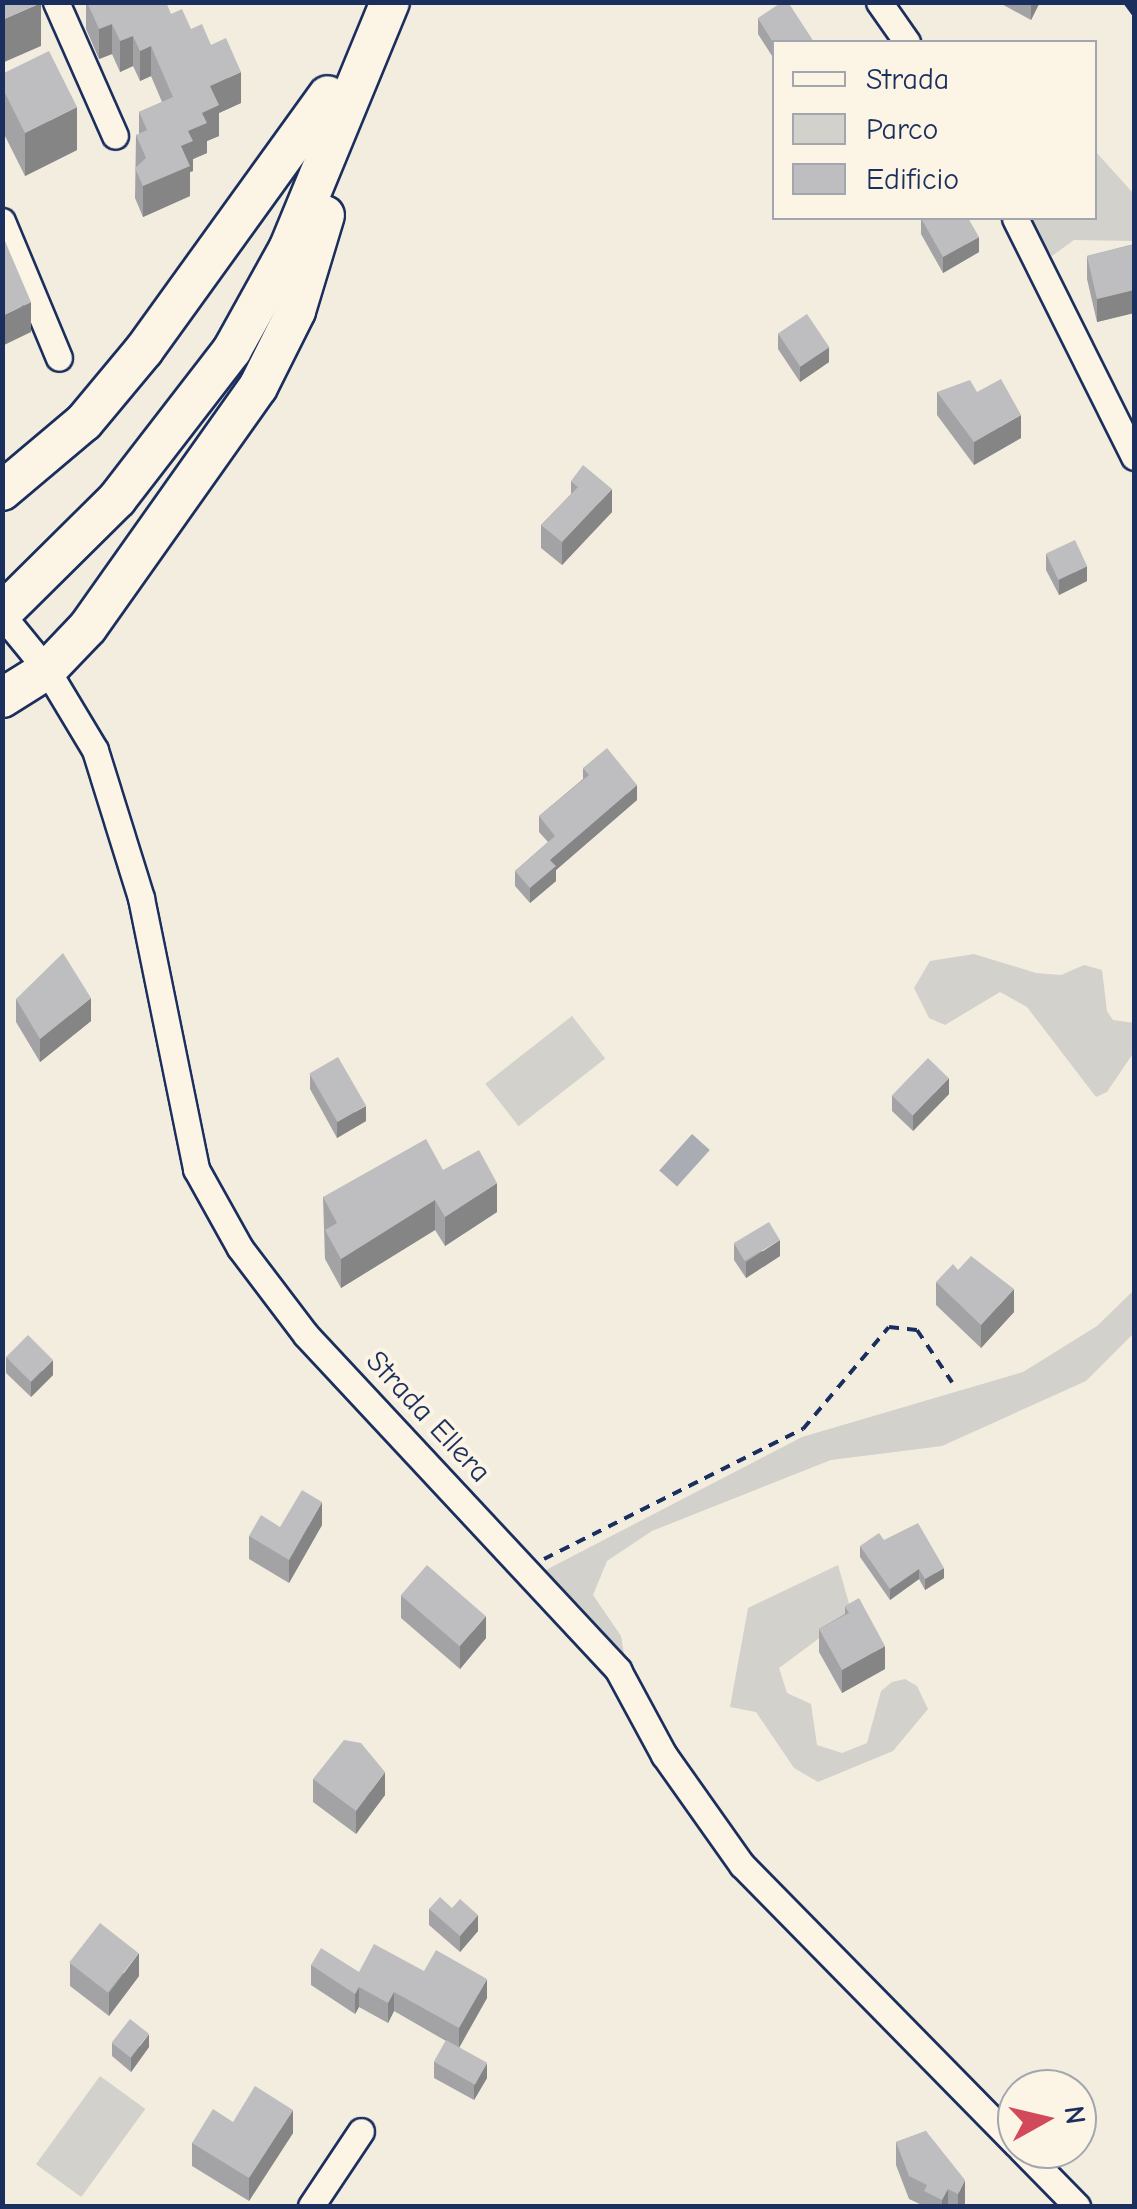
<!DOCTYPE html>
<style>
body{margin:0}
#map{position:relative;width:1137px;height:2209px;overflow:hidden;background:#f3ede0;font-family:"Comic Neue",sans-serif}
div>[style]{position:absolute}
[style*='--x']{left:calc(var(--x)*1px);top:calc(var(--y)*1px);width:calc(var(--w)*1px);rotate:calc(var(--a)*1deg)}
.green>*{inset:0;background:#d3d1cc;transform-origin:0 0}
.water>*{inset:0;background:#a9acb3;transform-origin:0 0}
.path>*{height:4px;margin-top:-2px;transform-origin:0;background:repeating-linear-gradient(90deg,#1b2f5e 0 10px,transparent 0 18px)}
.roads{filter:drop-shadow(2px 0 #1b2f5e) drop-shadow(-2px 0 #1b2f5e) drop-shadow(0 2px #1b2f5e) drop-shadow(0 -2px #1b2f5e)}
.minor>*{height:25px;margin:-12.5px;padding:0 12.5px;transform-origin:12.5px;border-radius:12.5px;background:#fcf5e5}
.highway>*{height:38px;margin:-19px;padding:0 19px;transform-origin:19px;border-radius:19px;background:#fcf5e5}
.rail>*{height:6px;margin-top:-3px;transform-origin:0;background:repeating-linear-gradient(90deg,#1b2f5e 0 15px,transparent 0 23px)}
.wall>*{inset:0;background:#a3a3a5}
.shaded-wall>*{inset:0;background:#858586}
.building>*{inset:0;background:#bebec0;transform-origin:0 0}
span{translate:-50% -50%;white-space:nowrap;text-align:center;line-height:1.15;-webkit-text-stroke:8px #fcf5e5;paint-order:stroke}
.street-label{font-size:30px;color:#1b2f5e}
.frame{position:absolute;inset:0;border:5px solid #1b2f5e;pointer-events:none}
.legend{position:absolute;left:772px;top:40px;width:325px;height:180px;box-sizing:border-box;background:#fcf5e5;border:2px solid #a2a6af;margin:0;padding:12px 18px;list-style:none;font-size:30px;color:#1b2f5e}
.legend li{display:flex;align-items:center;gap:20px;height:50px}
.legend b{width:50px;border:2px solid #a2a6af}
.north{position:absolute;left:997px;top:2069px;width:100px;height:100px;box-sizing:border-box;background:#fcf5e5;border:2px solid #a2a6af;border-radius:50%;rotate:82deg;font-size:28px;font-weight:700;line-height:40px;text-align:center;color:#1b2f5e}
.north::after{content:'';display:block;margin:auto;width:35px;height:45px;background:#d1495b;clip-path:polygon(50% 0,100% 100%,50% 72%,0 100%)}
</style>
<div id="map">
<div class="green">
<i style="clip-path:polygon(1095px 151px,1134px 194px,1134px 241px,1074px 240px,1052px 256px,1028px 218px,1094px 218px)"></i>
<i style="clip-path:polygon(974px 954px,1036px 973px,1061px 975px,1084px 965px,1102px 970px,1107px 1011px,1113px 1020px,1134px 1023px,1134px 1052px,1107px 1092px,1096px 1097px,1027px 1007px,1000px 992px,945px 1025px,929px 1018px,914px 988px,930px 961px)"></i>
<i style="left:572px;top:1016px;width:54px;height:110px;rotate:52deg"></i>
<i style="clip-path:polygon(1134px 1290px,1134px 1333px,1086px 1381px,942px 1446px,831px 1460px,652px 1531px,607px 1561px,593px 1595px,621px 1636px,626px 1666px,542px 1572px,802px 1437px,1023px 1372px,1097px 1326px)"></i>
<i style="clip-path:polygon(838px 1565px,852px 1614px,779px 1668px,787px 1693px,811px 1704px,817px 1745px,842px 1753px,867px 1743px,881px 1691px,892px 1682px,905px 1679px,917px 1686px,928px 1709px,893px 1751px,818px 1782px,794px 1768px,756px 1712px,730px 1707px,748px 1608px)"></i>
<i style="left:100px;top:2076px;width:56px;height:109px;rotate:36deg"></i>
</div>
<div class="water">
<i style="left:692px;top:1134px;width:24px;height:49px;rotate:42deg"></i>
</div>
<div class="path">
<i style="--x:544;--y:1559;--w:290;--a:-26.7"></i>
<i style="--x:803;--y:1429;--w:133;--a:-49.9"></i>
<i style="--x:889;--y:1327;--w:28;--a:6"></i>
<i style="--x:917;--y:1330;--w:63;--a:56.1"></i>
</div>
<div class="roads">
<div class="minor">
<i style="--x:56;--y:2;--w:146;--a:66.2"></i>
<i style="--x:879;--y:2;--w:49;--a:55"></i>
<i style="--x:1015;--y:218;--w:267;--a:63.5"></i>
<i style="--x:2;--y:221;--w:148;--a:67.4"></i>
<i style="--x:2;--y:615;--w:71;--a:50.7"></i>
<i style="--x:47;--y:670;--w:93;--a:59"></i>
<i style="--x:95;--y:750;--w:155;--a:72.7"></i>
<i style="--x:141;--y:898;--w:277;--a:78.5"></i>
<i style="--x:196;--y:1169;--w:90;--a:60.9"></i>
<i style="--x:240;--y:1248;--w:109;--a:52.8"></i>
<i style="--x:306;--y:1335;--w:458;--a:47"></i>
<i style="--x:618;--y:1670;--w:97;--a:61.6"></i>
<i style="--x:664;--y:1755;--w:135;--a:54.7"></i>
<i style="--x:742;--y:1865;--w:392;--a:45.5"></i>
<i style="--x:1021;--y:2149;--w:80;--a:45.5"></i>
<i style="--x:311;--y:2206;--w:90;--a:-56.3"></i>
</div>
<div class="highway">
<i style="--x:2;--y:491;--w:107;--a:-40.1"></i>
<i style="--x:84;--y:422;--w:94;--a:-50.2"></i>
<i style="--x:144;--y:350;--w:314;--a:-54.2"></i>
<i style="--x:2;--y:613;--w:162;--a:-44.7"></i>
<i style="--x:117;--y:499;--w:188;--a:-52.3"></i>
<i style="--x:232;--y:350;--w:118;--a:-61"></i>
<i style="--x:289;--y:247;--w:265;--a:-67.6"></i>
<i style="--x:2;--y:698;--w:53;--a:-31.9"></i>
<i style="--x:47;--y:670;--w:59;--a:-46.4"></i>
<i style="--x:88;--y:627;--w:294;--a:-54.7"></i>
<i style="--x:258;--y:387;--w:85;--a:-63.4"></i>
<i style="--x:296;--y:311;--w:100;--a:-73.2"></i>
</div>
</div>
<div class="rail">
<i style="--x:1126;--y:2;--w:14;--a:54"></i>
</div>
<div class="wall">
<i style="clip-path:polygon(86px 2px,147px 2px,171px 14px,211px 45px,241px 103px,219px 113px,219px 136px,207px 141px,207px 153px,193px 159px,193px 171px,190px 172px,190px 196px,143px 217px,135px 198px,136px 135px,139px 134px,139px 112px,162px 102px,151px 76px,140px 81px,133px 66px,120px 72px,112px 54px,99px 59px,86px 29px)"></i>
<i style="clip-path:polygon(998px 2px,1040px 2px,1031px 20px)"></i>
<i style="clip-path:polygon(758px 18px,774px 42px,774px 59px,758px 34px)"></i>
<i style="clip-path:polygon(2px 74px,77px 150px,25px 176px,2px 130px)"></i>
<i style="clip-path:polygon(921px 218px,979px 252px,943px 273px,921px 234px)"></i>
<i style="clip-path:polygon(1134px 244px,1134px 313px,1097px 322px,1087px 279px,1087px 256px)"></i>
<i style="clip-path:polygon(778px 334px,829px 362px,800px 382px,778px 349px)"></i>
<i style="clip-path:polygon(937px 392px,1021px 438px,974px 465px,937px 415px)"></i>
<i style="clip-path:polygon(571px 481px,612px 512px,562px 565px,541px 548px,541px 525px,571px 494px)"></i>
<i style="clip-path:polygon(1046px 554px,1087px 581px,1059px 595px,1046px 570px)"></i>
<i style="clip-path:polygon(583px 768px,637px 800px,556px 870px,556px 881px,530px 903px,515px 886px,515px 871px,548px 842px,539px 832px,539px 816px,583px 779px)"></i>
<i style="clip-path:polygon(16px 999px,91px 1021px,40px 1062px,16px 1022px)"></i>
<i style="clip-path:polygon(310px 1074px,366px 1121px,337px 1138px,310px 1089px)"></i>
<i style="clip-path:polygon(949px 1094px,913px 1131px,892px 1111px,892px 1095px)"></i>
<i style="clip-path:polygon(443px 1170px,497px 1212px,445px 1246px,435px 1230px,341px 1288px,325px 1259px,323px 1197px)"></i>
<i style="clip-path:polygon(734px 1244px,780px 1256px,746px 1278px,734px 1260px)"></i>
<i style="clip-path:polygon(936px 1282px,1014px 1312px,981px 1348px,936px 1305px)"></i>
<i style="clip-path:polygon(6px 1357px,53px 1375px,31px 1397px,6px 1373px)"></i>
<i style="clip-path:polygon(322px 1525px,289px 1583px,249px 1559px,249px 1536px,280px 1527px)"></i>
<i style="clip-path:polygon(884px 1540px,944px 1578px,925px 1590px,919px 1579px,890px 1600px,860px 1557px,860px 1546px)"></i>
<i style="clip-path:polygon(401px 1595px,486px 1638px,460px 1669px,401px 1618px)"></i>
<i style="clip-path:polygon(845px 1606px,885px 1669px,842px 1693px,819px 1652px,819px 1629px,845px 1614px)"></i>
<i style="clip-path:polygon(313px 1779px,385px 1795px,356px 1834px,313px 1802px)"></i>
<i style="clip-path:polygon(452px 1908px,478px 1931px,460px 1952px,429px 1925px,429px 1909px)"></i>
<i style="clip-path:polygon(70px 1963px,139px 1976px,109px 2016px,70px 1986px)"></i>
<i style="clip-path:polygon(311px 1965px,359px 1972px,424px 1971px,487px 1998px,459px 2047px,487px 2078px,474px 2100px,434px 2078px,434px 2062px,446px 2041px,394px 2011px,388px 2023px,359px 2007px,355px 2014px,311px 1985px)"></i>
<i style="clip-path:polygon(112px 2043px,149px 2047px,131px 2072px,112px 2056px)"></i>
<i style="clip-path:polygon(233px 2122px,293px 2133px,249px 2201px,192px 2166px,192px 2143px)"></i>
<i style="clip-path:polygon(926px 2131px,965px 2203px,963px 2206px,924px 2206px,909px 2199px,896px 2165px,896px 2142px)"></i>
</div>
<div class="shaded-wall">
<i style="clip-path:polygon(1031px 2px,1040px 2px,1031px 20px)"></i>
<i style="clip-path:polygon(41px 3px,41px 46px,2px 63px,2px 20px)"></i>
<i style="clip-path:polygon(112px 24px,112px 54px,99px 59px,99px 29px)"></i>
<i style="clip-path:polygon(133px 36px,133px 66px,120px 72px,120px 41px)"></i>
<i style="clip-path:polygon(151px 46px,151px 76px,140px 81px,140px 51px)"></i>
<i style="clip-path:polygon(241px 72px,241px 103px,219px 113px,219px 136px,207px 141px,207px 153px,193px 159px,193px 171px,190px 172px,190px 196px,143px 217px,143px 186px,181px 146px,210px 86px)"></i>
<i style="clip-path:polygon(77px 107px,77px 150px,25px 176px,25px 133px)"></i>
<i style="clip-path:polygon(979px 237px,979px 252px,943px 273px,943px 257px)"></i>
<i style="clip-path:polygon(1134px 290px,1134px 313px,1097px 322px,1097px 299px)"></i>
<i style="clip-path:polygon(31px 302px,31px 332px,2px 346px,2px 316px)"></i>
<i style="clip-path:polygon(829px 347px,829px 362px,800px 382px,800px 366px)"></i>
<i style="clip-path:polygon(1021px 415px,1021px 438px,974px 465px,974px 442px)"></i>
<i style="clip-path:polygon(612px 489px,612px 512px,562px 565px,562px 542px)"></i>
<i style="clip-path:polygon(1087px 566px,1087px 581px,1059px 595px,1059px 580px)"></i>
<i style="clip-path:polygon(637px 785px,637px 800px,556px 870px,556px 881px,530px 903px,530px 888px,550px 860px)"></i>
<i style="clip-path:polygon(91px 998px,91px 1021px,40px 1062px,40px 1039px)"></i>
<i style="clip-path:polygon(949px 1078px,949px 1094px,913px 1131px,913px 1115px)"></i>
<i style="clip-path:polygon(366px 1106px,366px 1121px,337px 1138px,337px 1122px)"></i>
<i style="clip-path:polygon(497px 1183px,497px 1212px,445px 1246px,445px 1217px)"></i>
<i style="clip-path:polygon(435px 1200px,435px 1230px,341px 1288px,341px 1259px)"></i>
<i style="clip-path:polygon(780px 1240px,780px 1256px,746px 1278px,746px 1262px)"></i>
<i style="clip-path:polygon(1014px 1289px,1014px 1312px,981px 1348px,981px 1325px)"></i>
<i style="clip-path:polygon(53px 1360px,53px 1375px,31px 1397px,31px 1382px)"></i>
<i style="clip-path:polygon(322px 1502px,322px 1525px,289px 1583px,289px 1560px)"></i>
<i style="clip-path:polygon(944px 1568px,944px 1578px,925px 1590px,925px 1579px)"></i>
<i style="clip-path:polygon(919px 1569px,919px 1579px,890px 1600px,890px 1589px)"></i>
<i style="clip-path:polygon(486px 1616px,486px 1638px,460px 1669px,460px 1646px)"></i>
<i style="clip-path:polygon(885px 1646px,885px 1669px,842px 1693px,842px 1670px)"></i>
<i style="clip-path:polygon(385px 1772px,385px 1795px,356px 1834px,356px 1811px)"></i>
<i style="clip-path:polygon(478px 1915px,478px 1931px,460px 1952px,460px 1936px)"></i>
<i style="clip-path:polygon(139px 1953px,139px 1976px,109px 2016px,109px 1993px)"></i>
<i style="clip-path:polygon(487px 1979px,487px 1998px,459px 2048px,459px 2028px)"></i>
<i style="clip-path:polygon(359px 1987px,359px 2007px,355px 2014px,355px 1994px)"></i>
<i style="clip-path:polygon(394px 1992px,394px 2011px,388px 2023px,388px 2003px)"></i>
<i style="clip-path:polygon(149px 2034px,149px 2047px,131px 2072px,131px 2058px)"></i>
<i style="clip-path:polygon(487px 2063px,487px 2078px,474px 2100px,474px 2085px)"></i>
<i style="clip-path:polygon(293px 2110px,293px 2133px,249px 2201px,249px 2178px)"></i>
<i style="clip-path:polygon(965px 2180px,965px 2203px,963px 2206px,958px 2206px,958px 2194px)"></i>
<i style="clip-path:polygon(948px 2189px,948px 2206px,942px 2206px,942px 2200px)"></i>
</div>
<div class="building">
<i style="clip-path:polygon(2px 2px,40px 2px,41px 3px,2px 20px)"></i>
<i style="clip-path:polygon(87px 2px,147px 2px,147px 4px,151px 2px,166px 2px,171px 14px,182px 9px,191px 29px,202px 24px,211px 45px,226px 38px,241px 72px,210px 86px,219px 105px,202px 113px,207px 123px,188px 131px,193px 141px,181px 146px,190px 166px,143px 186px,135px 168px,146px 158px,136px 135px,147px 130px,139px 112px,173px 97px,151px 46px,140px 51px,133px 36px,120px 41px,112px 24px,99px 29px)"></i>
<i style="clip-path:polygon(782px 2px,788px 2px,814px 42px,774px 42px,774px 44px,758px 18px)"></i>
<i style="clip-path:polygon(49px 51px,77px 107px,25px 133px,2px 87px,2px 74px)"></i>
<i style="clip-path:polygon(921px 218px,968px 218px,979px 237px,943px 257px)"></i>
<i style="clip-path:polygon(2px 234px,31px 302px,2px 316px)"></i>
<i style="clip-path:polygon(1134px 244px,1134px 290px,1097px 299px,1087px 256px)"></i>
<i style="left:807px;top:314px;width:40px;height:35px;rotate:56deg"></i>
<i style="clip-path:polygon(1001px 379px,1021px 415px,974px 442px,937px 392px,970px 380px,977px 392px)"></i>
<i style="clip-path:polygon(583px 465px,612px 489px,562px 542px,541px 525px,578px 487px,571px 481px)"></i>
<i style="left:1075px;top:540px;width:29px;height:32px;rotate:65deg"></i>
<i style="clip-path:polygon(607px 748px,637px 785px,550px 860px,556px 866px,530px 888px,515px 871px,555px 836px,539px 816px,589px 775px,583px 768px)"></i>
<i style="clip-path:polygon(63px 953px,91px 998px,40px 1039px,16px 999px)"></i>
<i style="left:338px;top:1057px;width:56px;height:33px;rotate:60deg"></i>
<i style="left:928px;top:1058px;width:29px;height:52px;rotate:44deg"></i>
<i style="clip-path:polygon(426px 1139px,443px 1170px,479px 1150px,497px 1183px,445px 1217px,435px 1200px,341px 1259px,325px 1230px,337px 1223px,323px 1197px)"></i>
<i style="left:769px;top:1222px;width:21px;height:41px;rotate:59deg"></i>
<i style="clip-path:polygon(971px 1256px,1014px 1289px,981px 1325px,936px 1282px,953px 1264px,958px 1270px)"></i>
<i style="left:28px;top:1335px;width:35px;height:31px;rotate:45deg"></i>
<i style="clip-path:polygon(302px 1490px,322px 1502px,289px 1560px,249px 1536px,261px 1515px,280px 1527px)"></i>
<i style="clip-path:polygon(918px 1523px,944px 1568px,925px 1579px,919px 1569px,890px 1589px,860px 1546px,879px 1533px,884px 1540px)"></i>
<i style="left:427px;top:1565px;width:78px;height:40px;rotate:41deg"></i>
<i style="clip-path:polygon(859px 1598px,885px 1646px,842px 1670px,819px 1629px,849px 1613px,845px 1606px)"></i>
<i style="clip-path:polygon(344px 1740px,361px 1743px,385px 1772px,356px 1811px,313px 1779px)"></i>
<i style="clip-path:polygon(440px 1897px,452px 1908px,460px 1899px,478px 1915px,460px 1936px,429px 1909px)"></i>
<i style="left:100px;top:1923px;width:49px;height:50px;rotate:38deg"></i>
<i style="clip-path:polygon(374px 1944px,424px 1971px,436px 1950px,487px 1979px,459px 2028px,394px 1992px,388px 2003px,359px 1987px,355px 1994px,311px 1965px,321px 1948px,359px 1972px)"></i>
<i style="left:130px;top:2019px;width:24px;height:30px;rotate:38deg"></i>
<i style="left:446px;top:2040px;width:47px;height:25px;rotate:29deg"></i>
<i style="clip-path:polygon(255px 2086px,293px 2110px,249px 2178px,192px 2143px,213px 2109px,233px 2122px)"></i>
<i style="clip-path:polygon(926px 2131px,965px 2180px,958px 2194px,948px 2189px,942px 2200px,924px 2191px,927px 2185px,909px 2176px,896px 2142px)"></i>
</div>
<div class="street-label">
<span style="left:428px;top:1417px;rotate:47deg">Strada Ellera</span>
</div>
<div class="frame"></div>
<ul class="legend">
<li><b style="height:12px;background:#fcf5e5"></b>Strada</li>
<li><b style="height:28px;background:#d3d1cc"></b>Parco</li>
<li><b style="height:28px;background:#bebec0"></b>Edificio</li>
</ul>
<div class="north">N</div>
</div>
